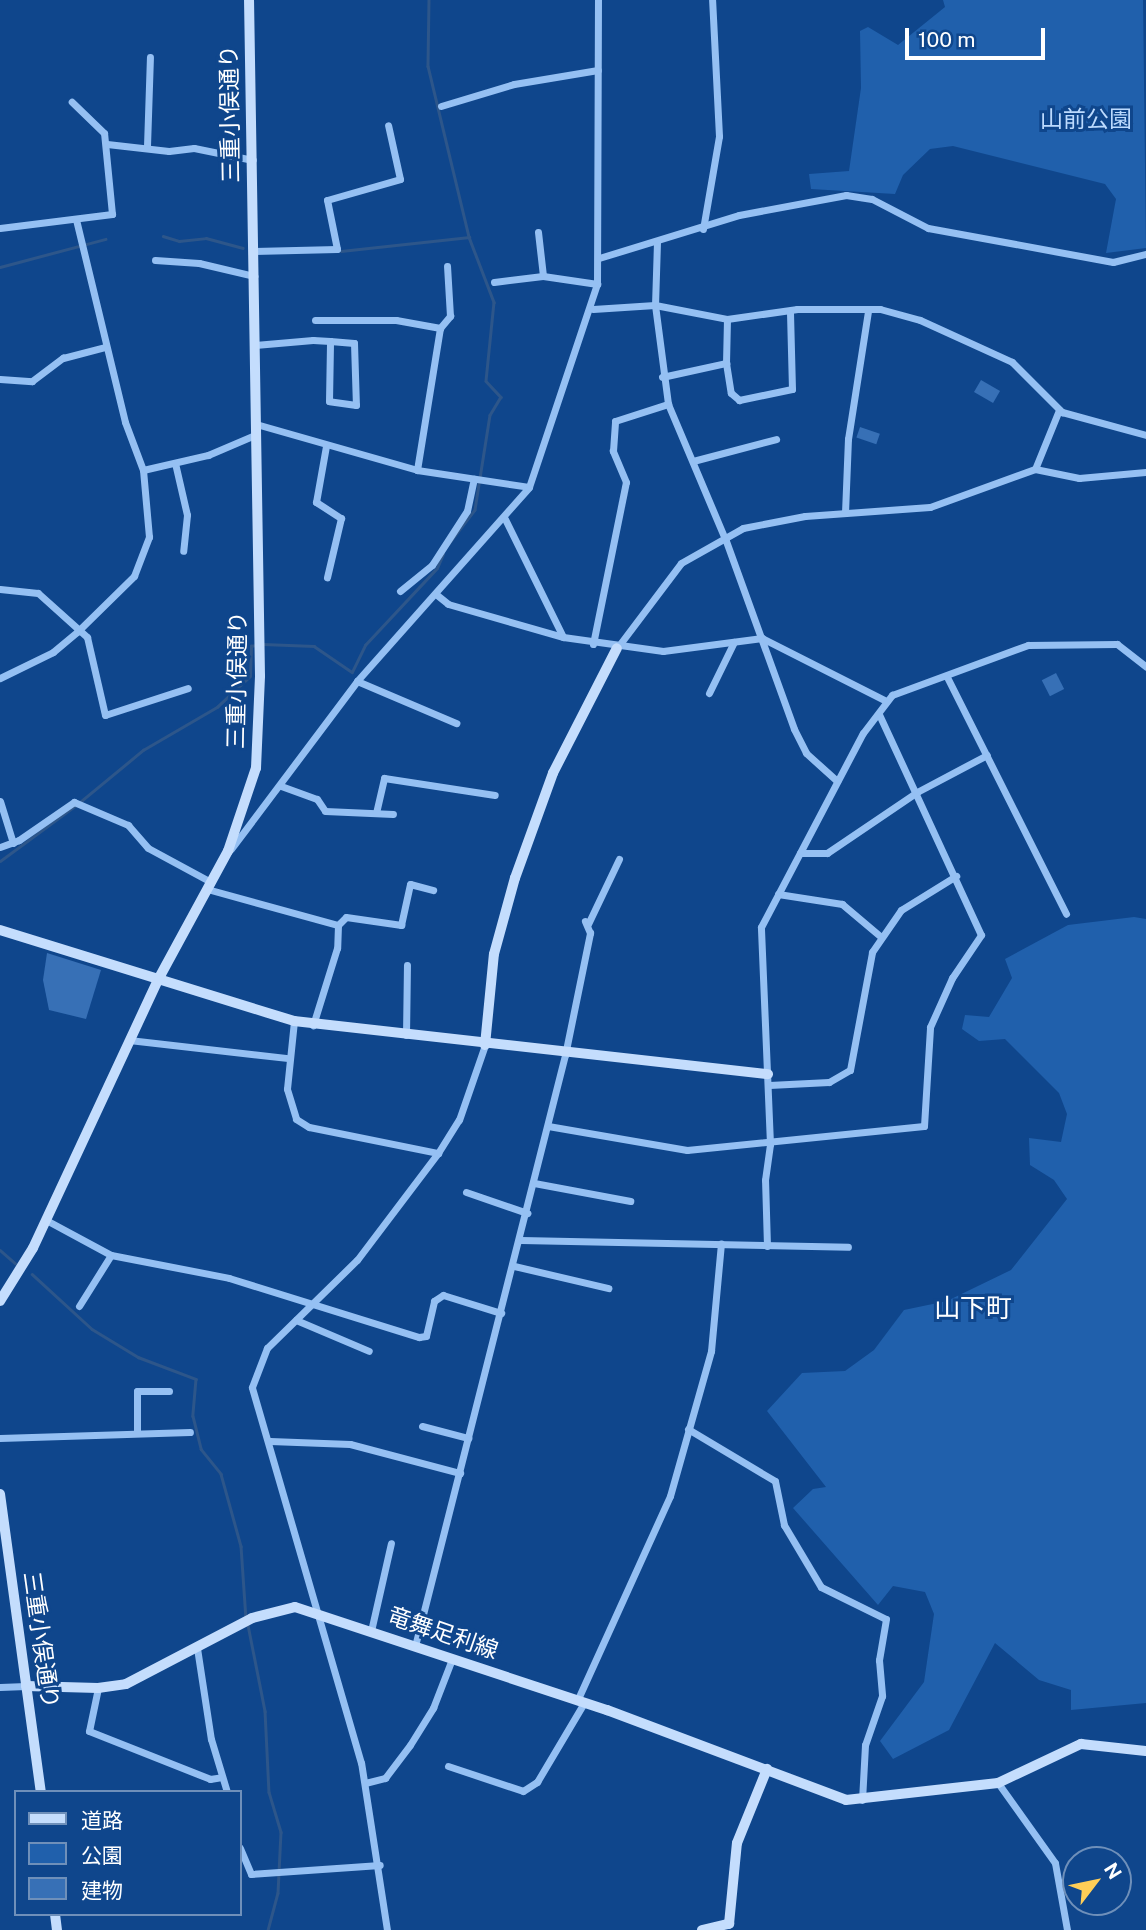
<!DOCTYPE html>
<meta charset="utf-8">
<style>
body{margin:0}
#map{position:relative;width:1146px;height:1930px;overflow:hidden;background:#0f468c;font-family:"Public Sans","Noto Sans JP",sans-serif}
div>[style]{position:absolute}
[style*='--x']{left:calc(var(--x)*1px);top:calc(var(--y)*1px);width:calc(var(--w)*1px);rotate:calc(var(--a)*1deg)}
.green>*{inset:0;background:#2060ac}
.stream>*{height:2.5px;margin:-1.25px;padding:0 1.25px;transform-origin:1.25px;border-radius:1.25px;background:#2d568a}
.building>*{inset:0;background:#3770b6;transform-origin:0 0}
.street>*{height:7px;margin:-3.5px;padding:0 3.5px;transform-origin:3.5px;border-radius:3.5px;background:#95c0f3}
.secondary>*{height:10px;margin:-5px;padding:0 5px;transform-origin:5px;border-radius:5px;background:#c4ddfd}
span{translate:-50% -50%;white-space:nowrap;text-align:center;line-height:1.15;-webkit-text-stroke:6px #0f468c;paint-order:stroke}
.street-label{font-size:23px;color:#fff}
.park-label{font-size:23px;color:#bcdafe}
.quarter-label{font-size:26px;color:#fff}
.legend{position:absolute;left:14px;top:1790px;width:228px;height:126px;box-sizing:border-box;background:#0f468c;border:2px solid #6f90ba;margin:0;padding:9px 12px;list-style:none;font-size:21px;color:#fff}
.legend li{display:flex;align-items:center;gap:14px;height:35px}
.legend b{width:35px;border:2px solid #6f90ba}
.north{position:absolute;left:1062px;top:1846px;width:70px;height:70px;box-sizing:border-box;background:#0f468c;border:2px solid #6f90ba;border-radius:50%;rotate:58deg;font-size:19px;font-weight:700;line-height:28px;text-align:center;color:#fff}
.north::after{content:'';display:block;margin:auto;width:24px;height:32px;background:#ffce57;clip-path:polygon(50% 0,100% 100%,50% 72%,0 100%)}
.scale{position:absolute;left:905px;top:28px;width:140px;height:32px;box-sizing:border-box;border:4px solid #fff;border-top:0;padding-left:9px;font-size:21px;line-height:24px;white-space:nowrap;color:#fff;-webkit-text-stroke:5px #0f468c;paint-order:stroke}
</style>
<div id="map">
<div class="green">
<i style="clip-path:polygon(943px 0,1143px 0,1146px 248px,1106px 253px,1116px 199px,1105px 184px,953px 146px,930px 149px,903px 175px,895px 194px,811px 189px,809px 174px,849px 171px,861px 88px,860px 31px,868px 27px,898px 45px,945px 7px)"></i>
<i style="clip-path:polygon(1134px 917px,1146px 919px,1146px 1703px,1071px 1710px,1071px 1690px,1039px 1680px,995px 1643px,949px 1730px,893px 1759px,880px 1741px,924px 1682px,934px 1614px,925px 1592px,893px 1586px,878px 1605px,793px 1508px,813px 1489px,826px 1487px,767px 1411px,802px 1373px,845px 1371px,874px 1350px,904px 1310px,947px 1301px,1011px 1270px,1067px 1199px,1054px 1180px,1030px 1165px,1029px 1138px,1061px 1142px,1067px 1114px,1059px 1093px,1005px 1039px,979px 1041px,962px 1029px,965px 1015px,989px 1017px,1012px 978px,1005px 959px,1068px 925px)"></i>
</div>
<div class="stream">
<i style="--x:429;--y:0;--w:66;--a:90.9"></i>
<i style="--x:428;--y:66;--w:176;--a:76.5"></i>
<i style="--x:469;--y:237;--w:70;--a:69"></i>
<i style="--x:494;--y:302;--w:79;--a:95.8"></i>
<i style="--x:486;--y:381;--w:22;--a:47"></i>
<i style="--x:501;--y:397;--w:21;--a:121"></i>
<i style="--x:490;--y:415;--w:96;--a:99"></i>
<i style="--x:475;--y:510;--w:44;--a:127.6"></i>
<i style="--x:163;--y:236;--w:17;--a:17"></i>
<i style="--x:179;--y:241;--w:27;--a:-6"></i>
<i style="--x:206;--y:238;--w:38;--a:15"></i>
<i style="--x:341;--y:251;--w:129;--a:-6.2"></i>
<i style="--x:0;--y:267;--w:109;--a:-14.9"></i>
<i style="--x:263;--y:644;--w:51;--a:2.2"></i>
<i style="--x:314;--y:646;--w:46;--a:34.4"></i>
<i style="--x:352;--y:672;--w:30;--a:-64"></i>
<i style="--x:365;--y:645;--w:105;--a:-46.9"></i>
<i style="--x:437;--y:568;--w:15;--a:-67"></i>
<i style="--x:80;--y:802;--w:82;--a:-39.5"></i>
<i style="--x:143;--y:750;--w:86;--a:-30.2"></i>
<i style="--x:217;--y:707;--w:45;--a:-43.2"></i>
<i style="--x:250;--y:676;--w:30;--a:-88"></i>
<i style="--x:251;--y:646;--w:5;--a:-11"></i>
<i style="--x:0;--y:861;--w:93;--a:-36.3"></i>
<i style="--x:0;--y:1250;--w:20;--a:41"></i>
<i style="--x:32;--y:1274;--w:81;--a:42.5"></i>
<i style="--x:92;--y:1329;--w:54;--a:31.3"></i>
<i style="--x:138;--y:1357;--w:62;--a:20.8"></i>
<i style="--x:196;--y:1379;--w:37;--a:95"></i>
<i style="--x:193;--y:1416;--w:34;--a:76"></i>
<i style="--x:201;--y:1449;--w:32;--a:51"></i>
<i style="--x:221;--y:1474;--w:75;--a:74.5"></i>
<i style="--x:241;--y:1546;--w:73;--a:86.1"></i>
<i style="--x:248;--y:1625;--w:88;--a:78.8"></i>
<i style="--x:265;--y:1711;--w:81;--a:87.2"></i>
<i style="--x:269;--y:1792;--w:42;--a:73.3"></i>
<i style="--x:281;--y:1832;--w:61;--a:92.8"></i>
<i style="--x:278;--y:1893;--w:38;--a:105"></i>
</div>
<div class="building">
<i style="left:981px;top:380px;width:22px;height:14px;rotate:30deg"></i>
<i style="left:860px;top:427px;width:21px;height:11px;rotate:19deg"></i>
<i style="left:1056px;top:673px;width:18px;height:16px;rotate:63deg"></i>
<i style="clip-path:polygon(47px 953px,101px 970px,86px 1019px,49px 1010px,43px 980px)"></i>
</div>
<div class="street">
<i style="--x:441;--y:106;--w:76;--a:-16.8"></i>
<i style="--x:514;--y:84;--w:85;--a:-9.5"></i>
<i style="--x:107;--y:144;--w:62;--a:6.4"></i>
<i style="--x:169;--y:151;--w:25;--a:-7"></i>
<i style="--x:194;--y:148;--w:60;--a:11.5"></i>
<i style="--x:147;--y:146;--w:89;--a:-88.1"></i>
<i style="--x:0;--y:228;--w:113;--a:-7.1"></i>
<i style="--x:112;--y:214;--w:81;--a:-95.6"></i>
<i style="--x:104;--y:133;--w:45;--a:-135.9"></i>
<i style="--x:703;--y:229;--w:94;--a:-80.2"></i>
<i style="--x:719;--y:136;--w:136;--a:-92.9"></i>
<i style="--x:538;--y:232;--w:44;--a:83.5"></i>
<i style="--x:657;--y:242;--w:63;--a:91.8"></i>
<i style="--x:655;--y:305;--w:100;--a:82.5"></i>
<i style="--x:668;--y:404;--w:149;--a:67.1"></i>
<i style="--x:726;--y:541;--w:200;--a:70.1"></i>
<i style="--x:794;--y:729;--w:27;--a:63"></i>
<i style="--x:806;--y:753;--w:42;--a:42.1"></i>
<i style="--x:254;--y:251;--w:83;--a:-1.4"></i>
<i style="--x:337;--y:249;--w:50;--a:-101.5"></i>
<i style="--x:327;--y:200;--w:76;--a:-16"></i>
<i style="--x:400;--y:179;--w:55;--a:-102.5"></i>
<i style="--x:599;--y:258;--w:146;--a:-17.1"></i>
<i style="--x:739;--y:215;--w:109;--a:-10.6"></i>
<i style="--x:846;--y:195;--w:26;--a:9"></i>
<i style="--x:872;--y:199;--w:63;--a:27.4"></i>
<i style="--x:928;--y:228;--w:188;--a:10.4"></i>
<i style="--x:1113;--y:262;--w:34;--a:-14"></i>
<i style="--x:155;--y:260;--w:44;--a:3.9"></i>
<i style="--x:199;--y:263;--w:57;--a:13.3"></i>
<i style="--x:494;--y:282;--w:49;--a:-7"></i>
<i style="--x:543;--y:276;--w:55;--a:8.4"></i>
<i style="--x:593;--y:309;--w:62;--a:-3.7"></i>
<i style="--x:655;--y:305;--w:73;--a:11"></i>
<i style="--x:727;--y:319;--w:71;--a:-8.1"></i>
<i style="--x:797;--y:309;--w:83;--a:0"></i>
<i style="--x:880;--y:309;--w:41;--a:15.4"></i>
<i style="--x:920;--y:320;--w:101;--a:24.5"></i>
<i style="--x:1012;--y:362;--w:71;--a:45"></i>
<i style="--x:1062;--y:412;--w:87;--a:15.3"></i>
<i style="--x:727;--y:319;--w:44;--a:91.3"></i>
<i style="--x:726;--y:363;--w:30;--a:81"></i>
<i style="--x:731;--y:393;--w:11;--a:41"></i>
<i style="--x:739;--y:400;--w:54;--a:-11.7"></i>
<i style="--x:792;--y:389;--w:78;--a:-91.5"></i>
<i style="--x:315;--y:320;--w:81;--a:0"></i>
<i style="--x:396;--y:320;--w:45;--a:10.3"></i>
<i style="--x:440;--y:328;--w:144;--a:99.2"></i>
<i style="--x:440;--y:328;--w:16;--a:-50"></i>
<i style="--x:450;--y:316;--w:50;--a:-93.4"></i>
<i style="--x:255;--y:345;--w:58;--a:-4.9"></i>
<i style="--x:313;--y:340;--w:17;--a:3"></i>
<i style="--x:330;--y:341;--w:24;--a:5"></i>
<i style="--x:354;--y:343;--w:62;--a:88.2"></i>
<i style="--x:356;--y:405;--w:27;--a:-172"></i>
<i style="--x:329;--y:401;--w:60;--a:-89"></i>
<i style="--x:662;--y:377;--w:66;--a:-12.3"></i>
<i style="--x:0;--y:379;--w:32;--a:4"></i>
<i style="--x:32;--y:381;--w:39;--a:-37"></i>
<i style="--x:63;--y:358;--w:43;--a:-14.7"></i>
<i style="--x:256;--y:424;--w:167;--a:15.9"></i>
<i style="--x:417;--y:470;--w:113;--a:8.6"></i>
<i style="--x:326;--y:446;--w:57;--a:100.1"></i>
<i style="--x:316;--y:502;--w:30;--a:33"></i>
<i style="--x:341;--y:518;--w:61;--a:103.3"></i>
<i style="--x:693;--y:461;--w:86;--a:-14.8"></i>
<i style="--x:175;--y:463;--w:53;--a:77"></i>
<i style="--x:187;--y:515;--w:36;--a:96"></i>
<i style="--x:1035;--y:469;--w:64;--a:-67.9"></i>
<i style="--x:143;--y:470;--w:67;--a:-13"></i>
<i style="--x:208;--y:455;--w:53;--a:-23.2"></i>
<i style="--x:845;--y:513;--w:74;--a:-87.7"></i>
<i style="--x:848;--y:439;--w:130;--a:-81.1"></i>
<i style="--x:505;--y:519;--w:131;--a:63.8"></i>
<i style="--x:563;--y:637;--w:101;--a:8"></i>
<i style="--x:663;--y:651;--w:100;--a:-7.5"></i>
<i style="--x:762;--y:638;--w:139;--a:26.9"></i>
<i style="--x:0;--y:589;--w:38;--a:6"></i>
<i style="--x:38;--y:593;--w:66;--a:41.9"></i>
<i style="--x:87;--y:637;--w:80;--a:77"></i>
<i style="--x:105;--y:715;--w:87;--a:-18"></i>
<i style="--x:400;--y:591;--w:41;--a:-39.1"></i>
<i style="--x:432;--y:565;--w:64;--a:-57.1"></i>
<i style="--x:467;--y:511;--w:33;--a:-78"></i>
<i style="--x:437;--y:595;--w:14;--a:39"></i>
<i style="--x:448;--y:604;--w:120;--a:16"></i>
<i style="--x:593;--y:644;--w:165;--a:-78.5"></i>
<i style="--x:626;--y:482;--w:34;--a:-113"></i>
<i style="--x:613;--y:451;--w:30;--a:-86"></i>
<i style="--x:615;--y:421;--w:56;--a:-17.8"></i>
<i style="--x:617;--y:648;--w:106;--a:-53"></i>
<i style="--x:681;--y:563;--w:71;--a:-29.4"></i>
<i style="--x:743;--y:528;--w:63;--a:-11"></i>
<i style="--x:805;--y:516;--w:125;--a:-4.1"></i>
<i style="--x:930;--y:507;--w:112;--a:-19.9"></i>
<i style="--x:1035;--y:469;--w:45;--a:11.6"></i>
<i style="--x:1079;--y:478;--w:67;--a:-5.1"></i>
<i style="--x:947;--y:677;--w:265;--a:63.3"></i>
<i style="--x:0;--y:678;--w:59;--a:-26.1"></i>
<i style="--x:53;--y:652;--w:31;--a:-40"></i>
<i style="--x:77;--y:632;--w:80;--a:-44.5"></i>
<i style="--x:134;--y:576;--w:42;--a:-69"></i>
<i style="--x:149;--y:537;--w:67;--a:-95.1"></i>
<i style="--x:143;--y:470;--w:51;--a:-110.6"></i>
<i style="--x:125;--y:422;--w:208;--a:-103.6"></i>
<i style="--x:357;--y:681;--w:108;--a:23"></i>
<i style="--x:709;--y:693;--w:57;--a:-63.9"></i>
<i style="--x:281;--y:786;--w:38;--a:20"></i>
<i style="--x:317;--y:799;--w:14;--a:56"></i>
<i style="--x:325;--y:811;--w:68;--a:2.5"></i>
<i style="--x:0;--y:801;--w:44;--a:72.8"></i>
<i style="--x:376;--y:813;--w:36;--a:-77"></i>
<i style="--x:384;--y:778;--w:112;--a:8.7"></i>
<i style="--x:0;--y:847;--w:20;--a:-20"></i>
<i style="--x:19;--y:840;--w:67;--a:-34.6"></i>
<i style="--x:74;--y:802;--w:59;--a:23.1"></i>
<i style="--x:128;--y:825;--w:30;--a:49"></i>
<i style="--x:148;--y:848;--w:72;--a:28.4"></i>
<i style="--x:231;--y:849;--w:210;--a:-53.1"></i>
<i style="--x:357;--y:681;--w:259;--a:-48.4"></i>
<i style="--x:529;--y:487;--w:214;--a:-71.5"></i>
<i style="--x:597;--y:284;--w:284;--a:-89.8"></i>
<i style="--x:800;--y:853;--w:27;--a:0"></i>
<i style="--x:827;--y:853;--w:109;--a:-34.1"></i>
<i style="--x:917;--y:792;--w:79;--a:-27.9"></i>
<i style="--x:207;--y:889;--w:136;--a:15.4"></i>
<i style="--x:338;--y:925;--w:23;--a:92"></i>
<i style="--x:337;--y:948;--w:81;--a:107.3"></i>
<i style="--x:778;--y:894;--w:65;--a:8.9"></i>
<i style="--x:842;--y:904;--w:51;--a:40.2"></i>
<i style="--x:588;--y:924;--w:72;--a:-64.5"></i>
<i style="--x:338;--y:925;--w:11;--a:-45"></i>
<i style="--x:346;--y:917;--w:56;--a:8.3"></i>
<i style="--x:401;--y:925;--w:42;--a:-77.6"></i>
<i style="--x:410;--y:884;--w:24;--a:15"></i>
<i style="--x:294;--y:1021;--w:68;--a:95.9"></i>
<i style="--x:287;--y:1089;--w:31;--a:73"></i>
<i style="--x:296;--y:1119;--w:15;--a:32"></i>
<i style="--x:309;--y:1127;--w:132;--a:11.4"></i>
<i style="--x:406;--y:1035;--w:70;--a:-89.2"></i>
<i style="--x:129;--y:1040;--w:160;--a:6.5"></i>
<i style="--x:769;--y:1085;--w:60;--a:-2.9"></i>
<i style="--x:829;--y:1082;--w:24;--a:-30"></i>
<i style="--x:850;--y:1070;--w:120;--a:-79.4"></i>
<i style="--x:872;--y:952;--w:51;--a:-55.4"></i>
<i style="--x:901;--y:910;--w:65;--a:-31.7"></i>
<i style="--x:548;--y:1126;--w:141;--a:9.8"></i>
<i style="--x:687;--y:1150;--w:238;--a:-5.8"></i>
<i style="--x:924;--y:1126;--w:99;--a:-86.5"></i>
<i style="--x:930;--y:1027;--w:54;--a:-65.8"></i>
<i style="--x:952;--y:978;--w:52;--a:-56"></i>
<i style="--x:981;--y:935;--w:243;--a:-114.8"></i>
<i style="--x:534;--y:1183;--w:98;--a:10.6"></i>
<i style="--x:466;--y:1192;--w:65;--a:19"></i>
<i style="--x:46;--y:1220;--w:74;--a:28.3"></i>
<i style="--x:111;--y:1255;--w:120;--a:11"></i>
<i style="--x:229;--y:1278;--w:199;--a:17.3"></i>
<i style="--x:419;--y:1337;--w:7;--a:-8"></i>
<i style="--x:426;--y:1336;--w:36;--a:-77"></i>
<i style="--x:434;--y:1301;--w:11;--a:-34"></i>
<i style="--x:443;--y:1295;--w:61;--a:17.2"></i>
<i style="--x:521;--y:1240;--w:327;--a:1.2"></i>
<i style="--x:767;--y:1246;--w:66;--a:-91.7"></i>
<i style="--x:765;--y:1180;--w:36;--a:-82"></i>
<i style="--x:770;--y:1144;--w:217;--a:-92.4"></i>
<i style="--x:761;--y:927;--w:219;--a:-62.3"></i>
<i style="--x:863;--y:733;--w:48;--a:-52.7"></i>
<i style="--x:892;--y:695;--w:145;--a:-20.2"></i>
<i style="--x:1028;--y:645;--w:89;--a:-0.6"></i>
<i style="--x:1117;--y:644;--w:37;--a:38"></i>
<i style="--x:514;--y:1266;--w:97;--a:13.2"></i>
<i style="--x:79;--y:1306;--w:60;--a:-57.9"></i>
<i style="--x:296;--y:1320;--w:79;--a:23"></i>
<i style="--x:422;--y:1426;--w:48;--a:14.6"></i>
<i style="--x:688;--y:1429;--w:101;--a:30.9"></i>
<i style="--x:775;--y:1481;--w:45;--a:78.4"></i>
<i style="--x:784;--y:1525;--w:72;--a:59.2"></i>
<i style="--x:821;--y:1587;--w:72;--a:26.2"></i>
<i style="--x:886;--y:1619;--w:42;--a:99.7"></i>
<i style="--x:879;--y:1660;--w:36;--a:85"></i>
<i style="--x:882;--y:1696;--w:52;--a:109.1"></i>
<i style="--x:865;--y:1745;--w:55;--a:93.1"></i>
<i style="--x:137;--y:1431;--w:40;--a:-90"></i>
<i style="--x:137;--y:1391;--w:32;--a:0"></i>
<i style="--x:0;--y:1438;--w:190;--a:-1.8"></i>
<i style="--x:270;--y:1441;--w:80;--a:2.1"></i>
<i style="--x:350;--y:1444;--w:114;--a:14.8"></i>
<i style="--x:371;--y:1631;--w:90;--a:-77.2"></i>
<i style="--x:415;--y:1646;--w:610;--a:-75.76"></i>
<i style="--x:565;--y:1055;--w:125;--a:-78.4"></i>
<i style="--x:590;--y:933;--w:13;--a:-113"></i>
<i style="--x:197;--y:1648;--w:92;--a:81.3"></i>
<i style="--x:211;--y:1739;--w:55;--a:73.2"></i>
<i style="--x:0;--y:1687;--w:26;--a:-2"></i>
<i style="--x:98;--y:1688;--w:44;--a:101.8"></i>
<i style="--x:89;--y:1731;--w:130;--a:21.6"></i>
<i style="--x:210;--y:1779;--w:12;--a:-9"></i>
<i style="--x:577;--y:1701;--w:225;--a:-65.6"></i>
<i style="--x:670;--y:1496;--w:151;--a:-74.2"></i>
<i style="--x:711;--y:1351;--w:108;--a:-84.7"></i>
<i style="--x:448;--y:1766;--w:79;--a:18.4"></i>
<i style="--x:523;--y:1791;--w:17;--a:-33"></i>
<i style="--x:537;--y:1782;--w:92;--a:-59.3"></i>
<i style="--x:365;--y:1783;--w:21;--a:-14"></i>
<i style="--x:385;--y:1778;--w:41;--a:-52.9"></i>
<i style="--x:410;--y:1745;--w:44;--a:-58.1"></i>
<i style="--x:433;--y:1708;--w:53;--a:-68.8"></i>
<i style="--x:998;--y:1783;--w:98;--a:54.5"></i>
<i style="--x:1055;--y:1863;--w:68;--a:79.8"></i>
<i style="--x:240;--y:1848;--w:28;--a:67"></i>
<i style="--x:251;--y:1874;--w:129;--a:-4"></i>
<i style="--x:387;--y:1930;--w:169;--a:-98.8"></i>
<i style="--x:361;--y:1763;--w:391;--a:-106.2"></i>
<i style="--x:252;--y:1387;--w:42;--a:-69"></i>
<i style="--x:267;--y:1348;--w:126;--a:-44.4"></i>
<i style="--x:357;--y:1260;--w:134;--a:-52.9"></i>
<i style="--x:438;--y:1153;--w:39;--a:-58"></i>
<i style="--x:459;--y:1120;--w:79;--a:-70.9"></i>
</div>
<div class="secondary">
<i style="--x:0;--y:930;--w:308;--a:17.2"></i>
<i style="--x:294;--y:1021;--w:477;--a:6.4"></i>
<i style="--x:485;--y:1045;--w:91;--a:-84.4"></i>
<i style="--x:494;--y:954;--w:79;--a:-74.6"></i>
<i style="--x:515;--y:878;--w:112;--a:-70.1"></i>
<i style="--x:553;--y:773;--w:140;--a:-62.9"></i>
<i style="--x:0;--y:1301;--w:62;--a:-58.1"></i>
<i style="--x:33;--y:1248;--w:298;--a:-65"></i>
<i style="--x:159;--y:978;--w:145;--a:-61.5"></i>
<i style="--x:228;--y:851;--w:88;--a:-71.4"></i>
<i style="--x:256;--y:768;--w:92;--a:-87.5"></i>
<i style="--x:260;--y:676;--w:676;--a:-90.93"></i>
<i style="--x:0;--y:1494;--w:301;--a:82.2"></i>
<i style="--x:26;--y:1686;--w:72;--a:1.6"></i>
<i style="--x:98;--y:1688;--w:28;--a:-8"></i>
<i style="--x:126;--y:1684;--w:142;--a:-27.6"></i>
<i style="--x:252;--y:1618;--w:44;--a:-14.3"></i>
<i style="--x:295;--y:1607;--w:329;--a:18.3"></i>
<i style="--x:607;--y:1710;--w:255;--a:20.6"></i>
<i style="--x:846;--y:1800;--w:153;--a:-6.4"></i>
<i style="--x:998;--y:1783;--w:92;--a:-25.2"></i>
<i style="--x:1081;--y:1744;--w:65;--a:6.1"></i>
<i style="--x:55;--y:1914;--w:16;--a:83"></i>
<i style="--x:702;--y:1930;--w:28;--a:-13"></i>
<i style="--x:729;--y:1924;--w:81;--a:-84.4"></i>
<i style="--x:737;--y:1843;--w:80;--a:-67.9"></i>
</div>
<div class="street-label">
<span style="left:230px;top:114px;rotate:-91deg">三重小俣通り</span>
<span style="left:237px;top:680px;rotate:-89deg">三重小俣通り</span>
<span style="left:443px;top:1633px;rotate:19deg">竜舞足利線</span>
<span style="left:41px;top:1640px;rotate:82deg">三重小俣通り</span>
</div>
<div class="park-label">
<span style="left:1086px;top:119px">山前公園</span>
</div>
<div class="quarter-label">
<span style="left:973px;top:1308px">山下町</span>
</div>
<ul class="legend">
<li><b style="height:9px;background:#c4ddfd"></b>道路</li>
<li><b style="height:19px;background:#2060ac"></b>公園</li>
<li><b style="height:19px;background:#3770b6"></b>建物</li>
</ul>
<div class="north">N</div>
<div class="scale">100 m</div>
</div>
